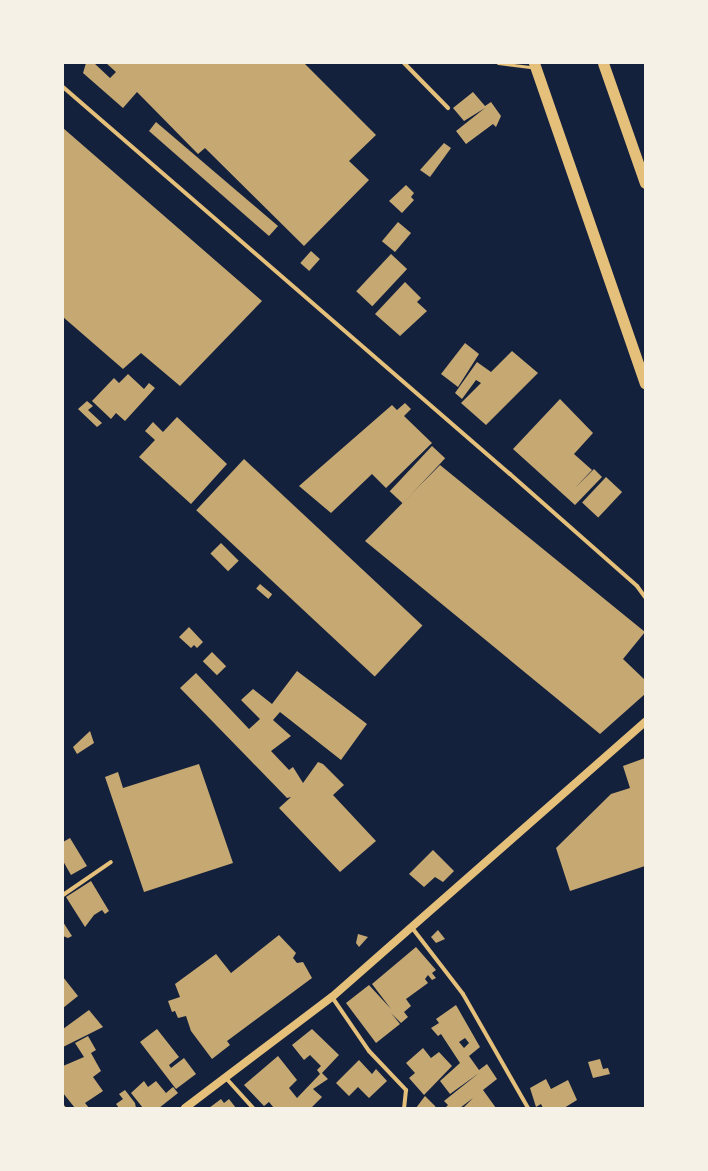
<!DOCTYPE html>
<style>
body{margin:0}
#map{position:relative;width:708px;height:1171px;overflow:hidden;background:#14213d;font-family:Signika,sans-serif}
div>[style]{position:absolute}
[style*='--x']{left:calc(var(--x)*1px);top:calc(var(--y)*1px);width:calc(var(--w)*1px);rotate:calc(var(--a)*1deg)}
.building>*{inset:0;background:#c6a872;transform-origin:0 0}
.service>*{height:3px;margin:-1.5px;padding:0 1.5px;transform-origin:1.5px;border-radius:1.5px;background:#e5c07b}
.minor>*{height:4px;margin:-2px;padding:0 2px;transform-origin:2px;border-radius:2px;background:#e5c07b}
.secondary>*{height:8px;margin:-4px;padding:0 4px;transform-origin:4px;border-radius:4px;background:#e5c07b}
.trunk>*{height:11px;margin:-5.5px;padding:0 5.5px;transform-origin:5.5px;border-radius:5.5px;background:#e5c07b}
span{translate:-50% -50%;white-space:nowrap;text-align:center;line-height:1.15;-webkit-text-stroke:3px #f6f1e7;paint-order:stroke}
.frame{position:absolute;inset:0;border:64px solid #f6f1e7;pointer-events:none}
</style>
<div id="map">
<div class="building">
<i style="clip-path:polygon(86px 63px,94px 63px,110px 78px,116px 72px,106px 63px,304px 63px,376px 135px,349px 161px,369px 180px,304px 246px,205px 148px,198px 154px,137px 92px,123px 108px,83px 73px)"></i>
<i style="clip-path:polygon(473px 92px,485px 106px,491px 102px,501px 116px,496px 127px,493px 124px,466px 144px,456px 131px,485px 108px,464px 121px,453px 108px)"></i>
<i style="clip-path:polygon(156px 122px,278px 226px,269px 236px,149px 131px)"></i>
<i style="clip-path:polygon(63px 128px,262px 301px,180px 386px,141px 353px,123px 369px,63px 317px)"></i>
<i style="clip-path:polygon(444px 143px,451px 148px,430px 177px,420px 170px)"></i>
<i style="clip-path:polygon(406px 185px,414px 193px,411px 197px,414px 200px,402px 213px,389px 201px)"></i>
<i style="left:398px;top:222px;width:17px;height:25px;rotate:40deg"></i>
<i style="left:311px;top:251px;width:12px;height:16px;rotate:42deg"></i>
<i style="left:391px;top:254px;width:22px;height:51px;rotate:43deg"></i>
<i style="clip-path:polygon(405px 282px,421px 298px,417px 302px,427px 311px,400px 336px,375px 314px)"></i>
<i style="clip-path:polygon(465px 343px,479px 354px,458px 387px,441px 374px)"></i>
<i style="clip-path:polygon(512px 351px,538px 373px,486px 425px,461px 403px,481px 383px,476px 380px,462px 399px,455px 393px,477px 362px,491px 372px)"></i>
<i style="clip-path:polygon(128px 374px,144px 389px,149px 383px,155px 388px,125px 421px,116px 413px,111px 419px,92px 401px,114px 378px,119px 383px)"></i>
<i style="clip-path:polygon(560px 399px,593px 433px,574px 454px,592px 470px,575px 488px,594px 469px,602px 477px,575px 505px,513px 449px)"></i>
<i style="clip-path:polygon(87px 401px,93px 406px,88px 410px,102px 423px,97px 427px,78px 409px)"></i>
<i style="clip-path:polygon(405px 403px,411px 409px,404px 416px,432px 443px,386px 488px,372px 474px,331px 513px,299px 486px,392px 405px,397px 410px)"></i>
<i style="clip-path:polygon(177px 417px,227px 464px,191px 504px,139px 457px,155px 440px,145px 431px,153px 422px,163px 432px)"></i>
<i style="left:432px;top:446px;width:18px;height:62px;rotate:43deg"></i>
<i style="left:244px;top:459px;width:244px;height:70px;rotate:43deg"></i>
<i style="clip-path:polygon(440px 465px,645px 632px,623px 659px,645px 680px,645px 694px,600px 734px,365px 541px)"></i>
<i style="left:606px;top:477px;width:22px;height:35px;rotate:43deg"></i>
<i style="left:221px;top:543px;width:25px;height:15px;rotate:45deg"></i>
<i style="left:260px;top:584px;width:16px;height:6px;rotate:40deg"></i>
<i style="clip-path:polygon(189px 627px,203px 642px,197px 648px,194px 645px,191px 648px,179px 637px)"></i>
<i style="left:212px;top:652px;width:20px;height:13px;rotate:45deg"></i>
<i style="clip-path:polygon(297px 671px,367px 724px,341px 760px,280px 712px,273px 720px,291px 736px,271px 751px,289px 770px,293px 767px,303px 783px,318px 762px,323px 764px,344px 785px,333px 795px,376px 841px,340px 872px,279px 808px,291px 797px,287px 798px,180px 688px,196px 673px,249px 729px,260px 719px,241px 700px,253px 689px,272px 704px)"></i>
<i style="clip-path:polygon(90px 731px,94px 743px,77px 754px,73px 747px)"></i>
<i style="clip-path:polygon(645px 758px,645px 866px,570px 891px,556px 848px,611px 794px,630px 788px,623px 766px)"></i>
<i style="clip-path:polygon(199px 764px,233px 863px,144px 892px,105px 777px,118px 772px,123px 788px)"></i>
<i style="clip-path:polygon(70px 838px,87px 866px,71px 875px,63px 861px,63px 842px)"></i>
<i style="clip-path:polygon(433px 850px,454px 871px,443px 882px,435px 877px,424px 887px,409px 874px)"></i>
<i style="clip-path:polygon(91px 881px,109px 911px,105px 914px,102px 910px,94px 915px,85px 927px,66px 897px)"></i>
<i style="clip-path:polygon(63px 922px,72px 936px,68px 938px,63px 936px)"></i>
<i style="clip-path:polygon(438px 930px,445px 939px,436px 943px,431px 937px)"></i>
<i style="clip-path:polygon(358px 934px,368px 937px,359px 947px,356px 943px)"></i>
<i style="clip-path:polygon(279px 935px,296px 953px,293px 958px,297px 963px,303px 962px,312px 978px,227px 1041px,230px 1045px,212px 1059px,191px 1031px,186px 1016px,178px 1018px,175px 1011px,172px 1012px,168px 1001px,180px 997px,175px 984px,216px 954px,231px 973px)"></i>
<i style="clip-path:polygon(416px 947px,436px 970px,432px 973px,436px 978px,432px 980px,428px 975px,425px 979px,428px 983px,406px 999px,411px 1006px,404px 1012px,408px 1017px,401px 1023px,391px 1013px,400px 1024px,376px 1043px,346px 1003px,369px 985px,391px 1009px,372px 984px)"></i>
<i style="clip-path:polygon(63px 977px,78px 996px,63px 1008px)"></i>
<i style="clip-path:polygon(evenodd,456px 1005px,480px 1047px,469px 1056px,479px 1070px,487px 1064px,497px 1079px,483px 1090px,496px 1108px,463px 1108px,473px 1098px,460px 1108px,445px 1108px,448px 1105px,444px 1101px,479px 1073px,450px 1094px,440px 1081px,460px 1063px,441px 1034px,438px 1036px,431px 1028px,439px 1023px,436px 1019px,456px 1005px,465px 1038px,469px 1043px,464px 1048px,459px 1042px,465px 1038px)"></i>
<i style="clip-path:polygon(89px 1010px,103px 1027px,63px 1047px,63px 1029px)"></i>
<i style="clip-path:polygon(157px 1029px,179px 1057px,169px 1065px,171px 1068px,184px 1058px,196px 1074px,176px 1089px,140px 1042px)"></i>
<i style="clip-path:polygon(312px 1029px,339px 1055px,322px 1073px,328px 1079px,313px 1089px,322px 1097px,311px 1108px,274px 1108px,269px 1102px,264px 1106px,244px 1085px,278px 1056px,297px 1080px,289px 1088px,297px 1098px,320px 1074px,317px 1070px,321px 1066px,310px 1055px,304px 1060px,292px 1045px)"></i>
<i style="clip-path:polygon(88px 1036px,96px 1050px,91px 1053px,101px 1071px,93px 1077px,103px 1091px,85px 1103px,89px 1108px,75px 1108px,63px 1093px,63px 1066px,84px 1057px,75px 1043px)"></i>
<i style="clip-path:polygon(423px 1048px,431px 1058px,439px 1052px,452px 1066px,424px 1095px,409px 1078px,415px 1073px,406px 1063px)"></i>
<i style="clip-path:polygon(600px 1059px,603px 1069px,608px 1068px,610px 1074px,593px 1078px,588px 1062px)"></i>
<i style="clip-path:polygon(359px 1060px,372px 1074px,376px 1069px,387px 1081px,369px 1098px,358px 1087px,349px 1096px,336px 1083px)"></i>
<i style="clip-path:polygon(546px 1079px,551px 1089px,568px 1080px,577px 1100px,564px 1108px,543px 1108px,541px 1104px,536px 1107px,530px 1088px)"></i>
<i style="clip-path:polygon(144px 1081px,148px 1087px,156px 1081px,166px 1093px,173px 1087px,178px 1093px,159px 1108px,143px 1108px,131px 1093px)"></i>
<i style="clip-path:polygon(125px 1090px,135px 1103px,136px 1108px,119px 1108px,116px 1104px,123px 1099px,119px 1094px)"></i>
<i style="clip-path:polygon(425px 1096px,435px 1106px,436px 1108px,416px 1108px)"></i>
<i style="clip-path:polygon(221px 1099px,224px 1103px,229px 1099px,236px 1108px,209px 1108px)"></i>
</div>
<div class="service">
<i style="--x:498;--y:63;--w:34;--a:7"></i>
</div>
<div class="minor">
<i style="--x:404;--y:63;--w:63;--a:45.6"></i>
<i style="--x:63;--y:87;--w:591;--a:40.89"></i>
<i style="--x:510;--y:474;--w:169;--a:41.4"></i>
<i style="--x:637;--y:586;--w:14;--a:54"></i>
<i style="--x:63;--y:895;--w:58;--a:-34.5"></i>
<i style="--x:413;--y:929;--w:82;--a:52.4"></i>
<i style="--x:463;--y:994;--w:131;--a:60.3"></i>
<i style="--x:332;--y:997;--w:65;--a:55.6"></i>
<i style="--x:369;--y:1051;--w:54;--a:46.5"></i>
<i style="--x:406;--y:1090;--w:18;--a:96"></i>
<i style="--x:225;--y:1077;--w:42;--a:47.9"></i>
<i style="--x:63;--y:1107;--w:1;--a:45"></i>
</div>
<div class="secondary">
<i style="--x:185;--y:1108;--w:184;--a:-37.1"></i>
<i style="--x:332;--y:997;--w:417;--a:-41.3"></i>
</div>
<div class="trunk">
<i style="--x:534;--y:63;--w:339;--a:70.9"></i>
<i style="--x:603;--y:63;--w:127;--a:70.7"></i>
</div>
<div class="frame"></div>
</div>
